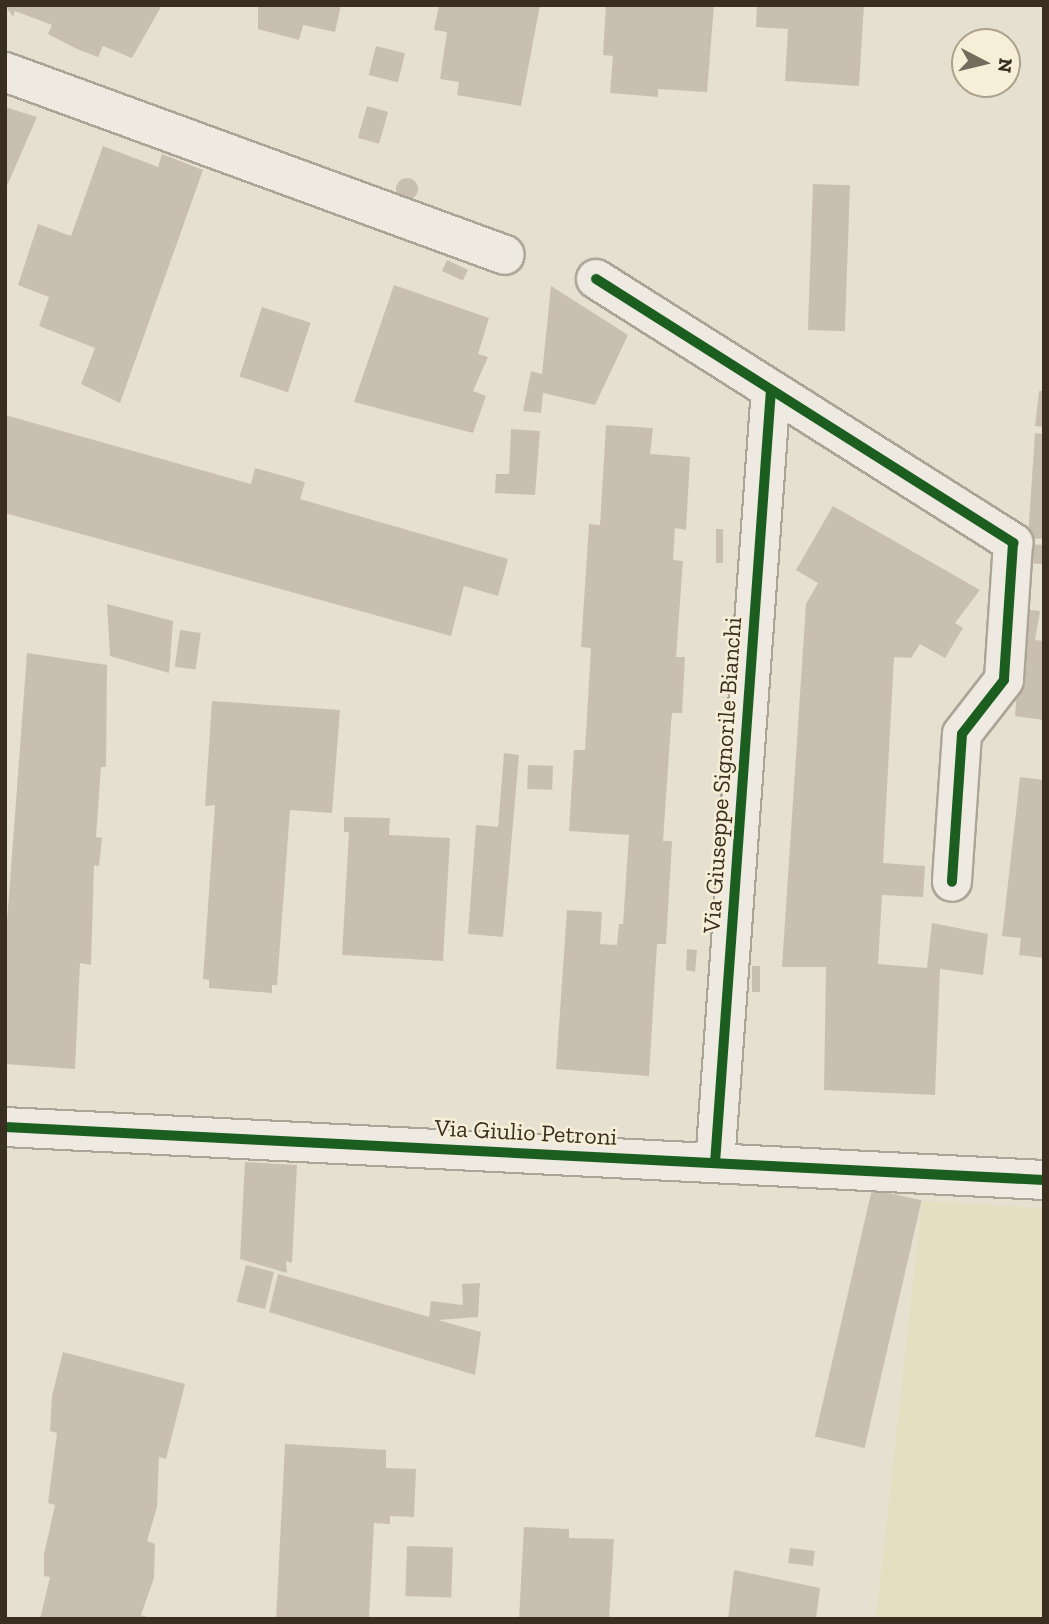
<!DOCTYPE html>
<style>
body{margin:0}
#map{position:relative;width:1049px;height:1624px;overflow:hidden;background:#e5e0d0;font-family:"Zilla Slab",serif}
div>[style]{position:absolute}
[style*='--x']{left:calc(var(--x)*1px);top:calc(var(--y)*1px);width:calc(var(--w)*1px);rotate:calc(var(--a)*1deg)}
.farmland>*{inset:0;background:#e4dfc1}
.building>*{inset:0;background:#c9bfb1;transform-origin:0 0}
.round{border-radius:50%}
.roads{filter:drop-shadow(2px 0 #aba598) drop-shadow(-2px 0 #aba598) drop-shadow(0 2px #aba598) drop-shadow(0 -2px #aba598)}
.minor>*{height:38px;margin:-19px;padding:0 19px;transform-origin:19px;border-radius:19px;background:#eeeae1}
.cycleway>*{height:10px;margin:-5px;padding:0 5px;transform-origin:5px;border-radius:5px;background:#1b5e20}
span{translate:-50% -50%;white-space:nowrap;text-align:center;line-height:1.15;-webkit-text-stroke:5px #f6eed6;paint-order:stroke}
.street-label{font-size:24px;color:#3a2e20}
.frame{position:absolute;inset:0;border:7px solid #3a2e20;pointer-events:none}
.north{position:absolute;left:951px;top:28px;width:70px;height:70px;box-sizing:border-box;background:#f6eed6;border:2px solid #aba18d;border-radius:50%;rotate:97deg;font-size:19px;font-weight:700;line-height:28px;text-align:center;color:#3a2e20}
.north::after{content:'';display:block;margin:auto;width:24px;height:32px;background:#766c5e;clip-path:polygon(50% 0,100% 100%,50% 72%,0 100%)}
</style>
<div id="map">
<div class="farmland">
<i style="clip-path:polygon(922px 1201px,1044px 1208px,1044px 1619px,876px 1619px)"></i>
</div>
<div class="building">
<i style="clip-path:polygon(5px 5px,162px 5px,132px 58px,103px 46px,98px 57px,77px 49px,48px 34px,52px 25px,15px 11px,13px 17px)"></i>
<i style="clip-path:polygon(258px 5px,341px 5px,335px 32px,303px 25px,299px 40px,258px 29px)"></i>
<i style="clip-path:polygon(439px 5px,540px 5px,521px 106px,457px 95px,459px 82px,440px 79px,447px 32px,434px 30px)"></i>
<i style="clip-path:polygon(606px 5px,714px 5px,707px 92px,658px 89px,658px 97px,610px 93px,613px 56px,603px 55px)"></i>
<i style="clip-path:polygon(757px 5px,864px 5px,859px 86px,785px 81px,788px 29px,756px 27px)"></i>
<i style="left:376px;top:46px;width:30px;height:30px;rotate:14deg"></i>
<i style="left:367px;top:106px;width:22px;height:33px;rotate:16deg"></i>
<i style="clip-path:polygon(5px 107px,37px 117px,6px 188px,5px 188px)"></i>
<i style="clip-path:polygon(103px 146px,158px 167px,162px 154px,203px 170px,120px 403px,81px 384px,95px 348px,39px 326px,49px 297px,18px 285px,38px 224px,71px 236px)"></i>
<i class="round" style="left:396px;top:178px;width:22px;height:22px"></i>
<i style="left:813px;top:184px;width:37px;height:146px;rotate:2deg"></i>
<i style="left:447px;top:260px;width:23px;height:12px;rotate:25deg"></i>
<i style="clip-path:polygon(394px 285px,489px 318px,478px 354px,488px 357px,473px 391px,486px 396px,473px 433px,354px 402px)"></i>
<i style="clip-path:polygon(551px 286px,628px 335px,595px 405px,543px 393px,541px 413px,523px 411px,531px 371px,542px 374px)"></i>
<i style="left:262px;top:307px;width:51px;height:73px;rotate:18deg"></i>
<i style="clip-path:polygon(1039px 391px,1044px 391px,1044px 427px,1035px 426px)"></i>
<i style="clip-path:polygon(5px 415px,251px 484px,255px 468px,305px 482px,300px 499px,508px 559px,498px 596px,464px 586px,451px 636px,5px 513px)"></i>
<i style="clip-path:polygon(606px 425px,653px 428px,650px 454px,690px 457px,686px 530px,675px 528px,673px 560px,683px 561px,676px 657px,685px 657px,682px 713px,672px 713px,671px 724px,663px 841px,672px 841px,667px 927px,666px 944px,657px 944px,649px 1076px,556px 1069px,567px 910px,602px 912px,600px 944px,617px 945px,619px 924px,623px 924px,629px 835px,569px 831px,574px 750px,585px 750px,591px 648px,581px 647px,589px 524px,600px 525px)"></i>
<i style="clip-path:polygon(511px 429px,540px 431px,535px 495px,495px 493px,496px 474px,509px 474px)"></i>
<i style="clip-path:polygon(1035px 433px,1044px 434px,1043px 539px,1028px 538px)"></i>
<i style="clip-path:polygon(833px 506px,980px 590px,955px 623px,963px 628px,945px 658px,920px 644px,911px 658px,894px 657px,883px 863px,925px 866px,923px 897px,882px 895px,878px 964px,927px 968px,932px 923px,988px 934px,983px 975px,940px 969px,935px 1095px,824px 1090px,826px 967px,782px 967px,806px 604px,818px 583px,796px 570px)"></i>
<i style="left:716px;top:529px;width:7px;height:34px"></i>
<i style="left:1028px;top:544px;width:16px;height:19px;rotate:4deg"></i>
<i style="clip-path:polygon(107px 604px,173px 621px,169px 673px,110px 656px)"></i>
<i style="clip-path:polygon(1023px 609px,1040px 611px,1035px 640px,1044px 641px,1044px 720px,1015px 716px)"></i>
<i style="left:180px;top:630px;width:21px;height:37px;rotate:8deg"></i>
<i style="clip-path:polygon(27px 653px,107px 665px,106px 767px,101px 767px,96px 837px,102px 838px,99px 866px,94px 865px,91px 965px,80px 963px,75px 1069px,5px 1064px,5px 949px)"></i>
<i style="clip-path:polygon(212px 701px,340px 710px,332px 813px,290px 810px,277px 985px,272px 985px,272px 993px,209px 988px,209px 980px,203px 979px,215px 805px,205px 806px)"></i>
<i style="clip-path:polygon(504px 753px,519px 755px,503px 937px,468px 934px,476px 825px,498px 827px)"></i>
<i style="left:528px;top:765px;width:25px;height:24px;rotate:2deg"></i>
<i style="clip-path:polygon(1020px 777px,1044px 780px,1044px 958px,1019px 955px,1021px 938px,1002px 936px)"></i>
<i style="clip-path:polygon(344px 817px,390px 818px,389px 835px,450px 838px,443px 961px,342px 955px,349px 832px,344px 832px)"></i>
<i style="clip-path:polygon(687px 949px,697px 950px,695px 972px,686px 970px)"></i>
<i style="left:752px;top:966px;width:8px;height:26px"></i>
<i style="clip-path:polygon(245px 1162px,297px 1165px,292px 1263px,286px 1261px,287px 1273px,240px 1259px)"></i>
<i style="left:872px;top:1189px;width:51px;height:254px;rotate:13deg"></i>
<i style="left:246px;top:1265px;width:29px;height:38px;rotate:14deg"></i>
<i style="clip-path:polygon(278px 1274px,429px 1317px,431px 1301px,463px 1305px,462px 1284px,480px 1283px,478px 1317px,438px 1320px,481px 1332px,475px 1375px,269px 1312px)"></i>
<i style="clip-path:polygon(63px 1352px,185px 1384px,166px 1459px,159px 1457px,157px 1507px,147px 1541px,155px 1544px,154px 1578px,141px 1615px,154px 1619px,40px 1619px,50px 1577px,44px 1576px,44px 1554px,55px 1505px,48px 1503px,57px 1433px,50px 1431px,52px 1396px)"></i>
<i style="clip-path:polygon(285px 1444px,386px 1450px,386px 1468px,416px 1469px,414px 1517px,390px 1516px,390px 1524px,374px 1523px,369px 1619px,276px 1619px)"></i>
<i style="clip-path:polygon(524px 1527px,569px 1529px,569px 1538px,614px 1539px,609px 1619px,519px 1619px)"></i>
<i style="left:407px;top:1546px;width:46px;height:50px;rotate:2deg"></i>
<i style="left:790px;top:1548px;width:25px;height:15px;rotate:7deg"></i>
<i style="clip-path:polygon(734px 1570px,820px 1588px,816px 1619px,728px 1619px)"></i>
</div>
<div class="roads">
<div class="minor">
<i style="--x:5;--y:72;--w:532;--a:20.1"></i>
<i style="--x:596;--y:279;--w:494;--a:32.3"></i>
<i style="--x:1013;--y:543;--w:137;--a:93.8"></i>
<i style="--x:1004;--y:680;--w:68;--a:127.9"></i>
<i style="--x:962;--y:734;--w:148;--a:93.9"></i>
<i style="--x:5;--y:1127;--w:1040;--a:2.92"></i>
<i style="--x:715;--y:1163;--w:775;--a:-85.86"></i>
</div>
</div>
<div class="cycleway">
<i style="--x:596;--y:279;--w:494;--a:32.3"></i>
<i style="--x:1013;--y:543;--w:137;--a:93.8"></i>
<i style="--x:1004;--y:680;--w:68;--a:127.9"></i>
<i style="--x:962;--y:734;--w:148;--a:93.9"></i>
<i style="--x:5;--y:1127;--w:1040;--a:2.92"></i>
<i style="--x:715;--y:1163;--w:775;--a:-85.86"></i>
</div>
<div class="street-label">
<span style="left:722px;top:775px;rotate:-86deg">Via Giuseppe Signorile Bianchi</span>
<span style="left:526px;top:1132px;rotate:3deg">Via Giulio Petroni</span>
</div>
<div class="frame"></div>
<div class="north">N</div>
</div>
